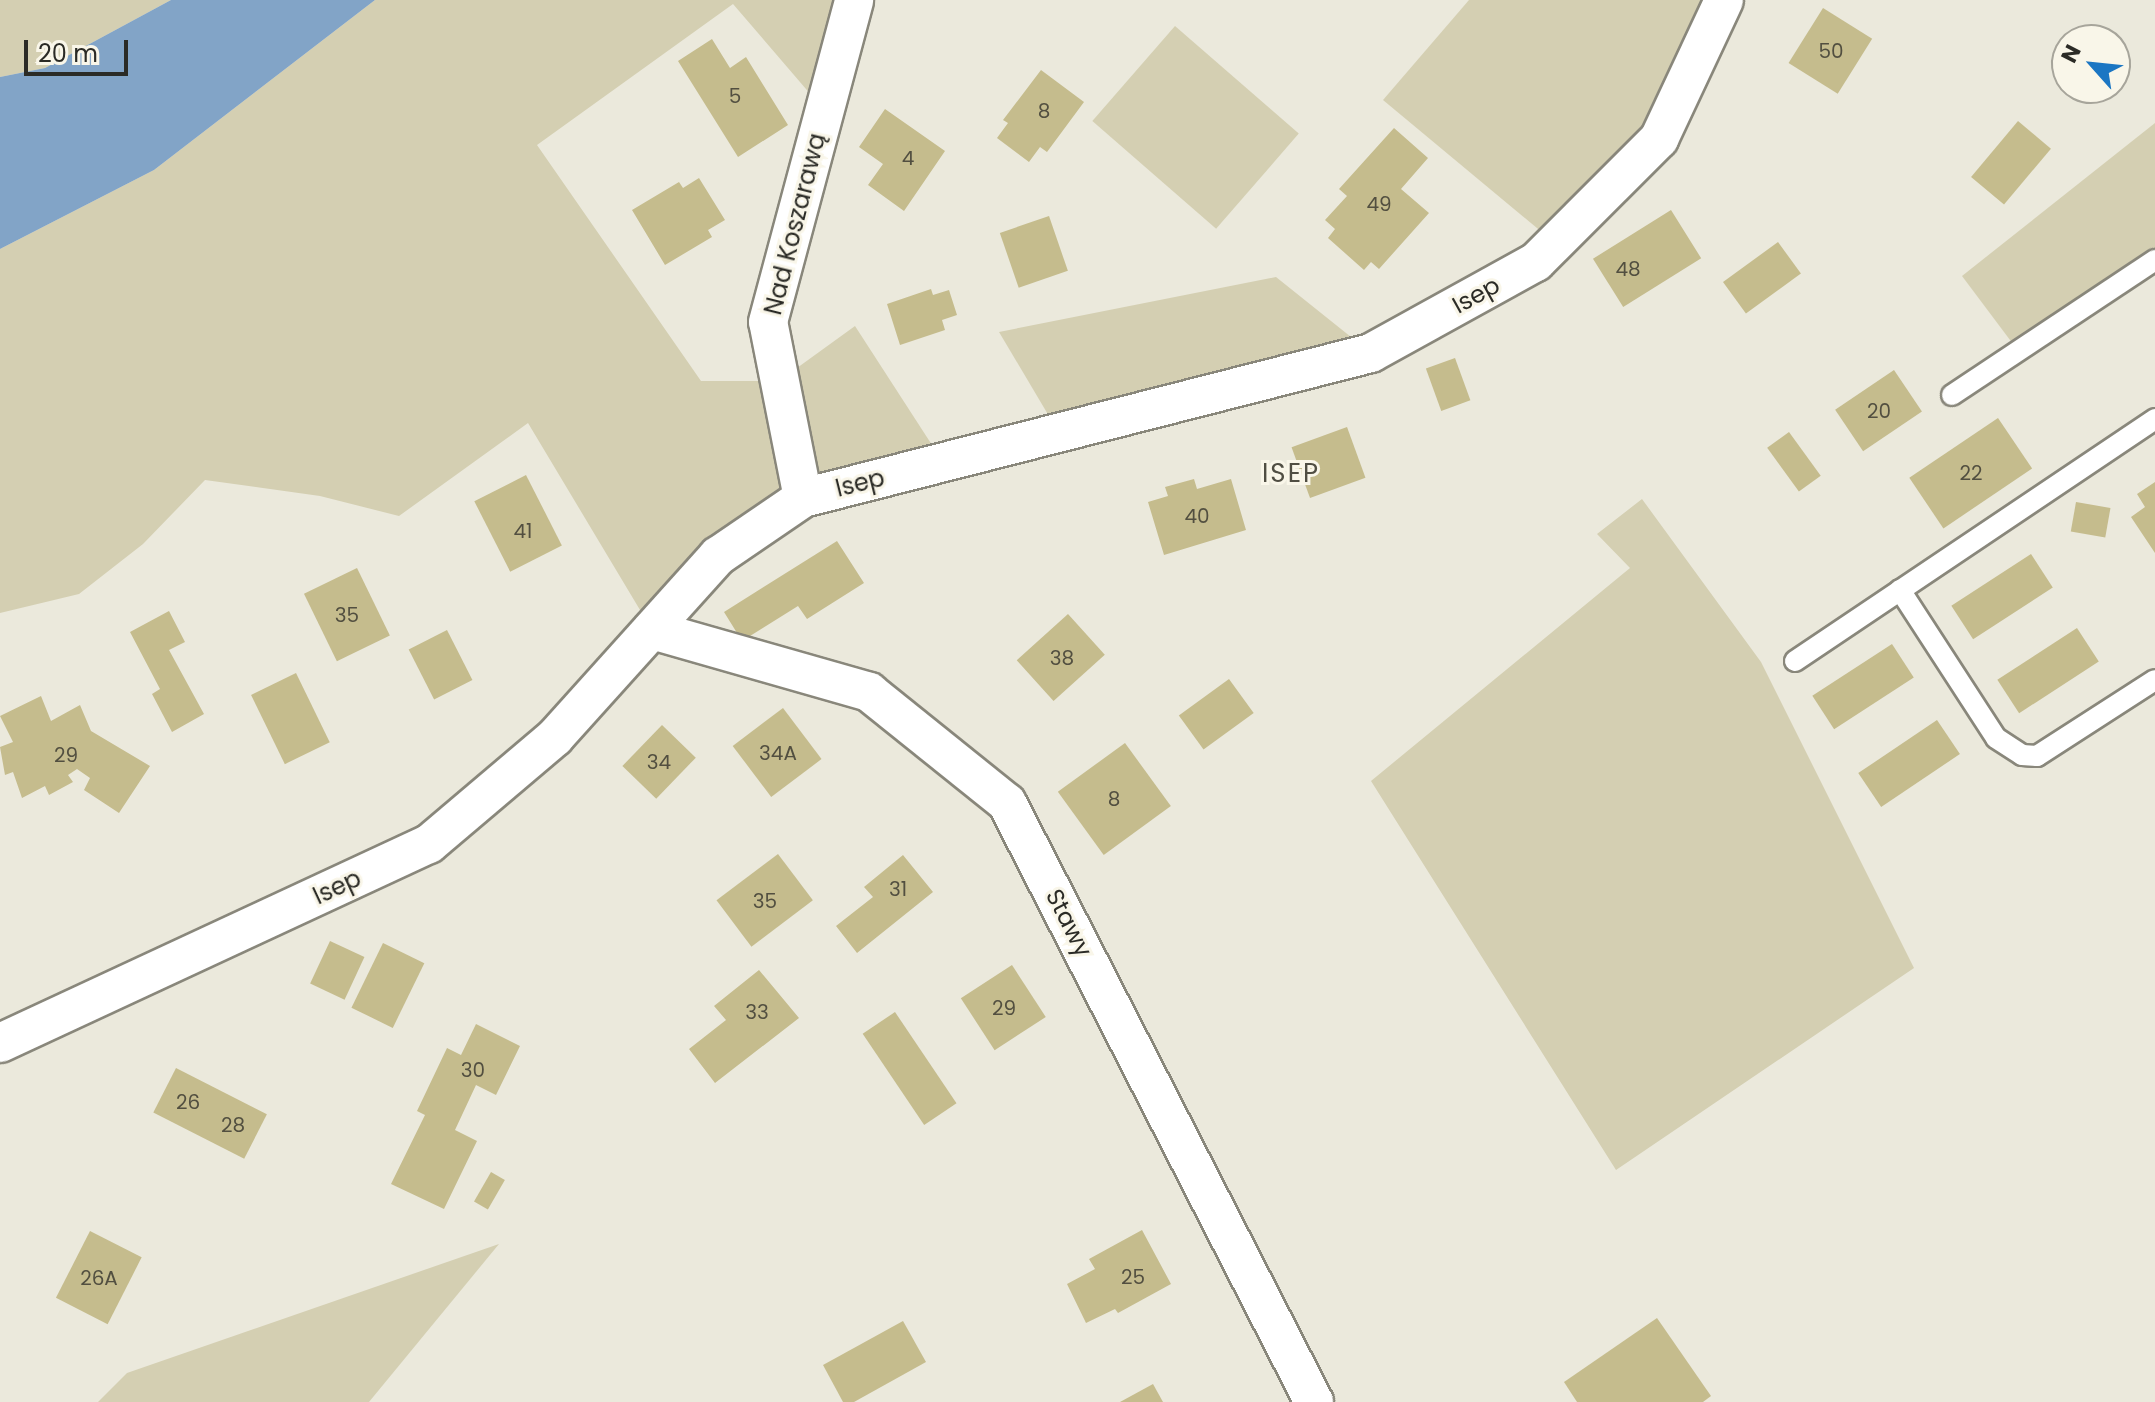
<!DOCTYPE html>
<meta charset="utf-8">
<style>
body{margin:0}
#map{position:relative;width:2155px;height:1402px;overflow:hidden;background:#ebe9dc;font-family:Poppins,sans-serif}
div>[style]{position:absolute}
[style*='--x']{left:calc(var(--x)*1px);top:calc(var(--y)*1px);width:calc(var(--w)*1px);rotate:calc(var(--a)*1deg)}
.green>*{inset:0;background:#d4cfb2;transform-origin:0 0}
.water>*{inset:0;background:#82a4c7}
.building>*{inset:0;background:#c5bc8d;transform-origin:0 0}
.roads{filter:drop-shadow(2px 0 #89877b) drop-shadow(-2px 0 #89877b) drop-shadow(0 2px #89877b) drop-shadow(0 -2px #89877b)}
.service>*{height:20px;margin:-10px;padding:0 10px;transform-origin:10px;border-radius:10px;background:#fff}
.minor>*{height:38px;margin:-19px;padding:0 19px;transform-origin:19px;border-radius:19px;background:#fff}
span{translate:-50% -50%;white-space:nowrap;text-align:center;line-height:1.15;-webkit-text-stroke:6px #f9f6e9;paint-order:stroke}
.number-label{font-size:20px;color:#524f40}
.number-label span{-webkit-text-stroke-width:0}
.street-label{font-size:24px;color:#2b2b26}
.neighbourhood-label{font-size:26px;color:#504e43;letter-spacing:2px}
.north{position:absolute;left:2051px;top:24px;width:80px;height:80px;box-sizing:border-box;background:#f9f6e9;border:2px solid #a7a59b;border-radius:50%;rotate:297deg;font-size:22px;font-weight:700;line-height:32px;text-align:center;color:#2b2b26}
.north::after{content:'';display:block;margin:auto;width:28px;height:36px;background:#1b76c3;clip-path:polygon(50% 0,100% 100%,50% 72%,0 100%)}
.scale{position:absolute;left:24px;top:40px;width:104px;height:36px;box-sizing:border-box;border:4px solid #2b2b26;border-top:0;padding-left:10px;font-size:24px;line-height:28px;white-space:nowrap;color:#2b2b26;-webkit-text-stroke:6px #f9f6e9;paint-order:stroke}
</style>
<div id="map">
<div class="green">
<i style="clip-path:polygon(0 0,171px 0,45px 68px,0 77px)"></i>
<i style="clip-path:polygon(375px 0,854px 0,824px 110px,733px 4px,537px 145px,701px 381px,779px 381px,855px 326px,943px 462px,803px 498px,652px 630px,528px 423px,399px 516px,320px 496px,205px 480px,143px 544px,79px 594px,0 613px,0 249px,154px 170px)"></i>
<i style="clip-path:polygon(1469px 0,1724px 0,1659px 139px,1555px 243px,1383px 100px)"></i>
<i style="left:1175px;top:26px;width:164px;height:126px;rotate:41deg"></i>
<i style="clip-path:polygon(2155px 123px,2155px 253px,2013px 344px,1962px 276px)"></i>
<i style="clip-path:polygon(1276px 277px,1371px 353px,1059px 433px,999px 332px)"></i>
<i style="clip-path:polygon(1642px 499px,1761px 662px,1914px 968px,1616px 1170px,1371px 781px,1630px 568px,1597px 534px)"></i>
<i style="clip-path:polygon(499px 1244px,369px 1402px,98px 1402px,127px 1373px)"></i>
</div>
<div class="water">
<i style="clip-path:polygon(171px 0,375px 0,154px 170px,0 249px,0 77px,45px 68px)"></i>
</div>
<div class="building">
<i style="left:1823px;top:8px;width:58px;height:65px;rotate:32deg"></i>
<i style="clip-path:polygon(712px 39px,730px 68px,746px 57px,788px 125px,738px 157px,678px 61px)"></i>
<i style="clip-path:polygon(1041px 70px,1084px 102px,1047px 152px,1040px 147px,1029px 162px,997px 138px,1008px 123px,1003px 120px)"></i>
<i style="clip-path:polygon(885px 109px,945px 151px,904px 211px,868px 185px,883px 164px,859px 147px)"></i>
<i style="left:2018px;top:121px;width:43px;height:73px;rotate:40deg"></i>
<i style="clip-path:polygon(1394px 128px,1428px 158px,1401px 189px,1429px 213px,1379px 269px,1371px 262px,1364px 270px,1328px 238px,1335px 229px,1325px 220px,1347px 196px,1339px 189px)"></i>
<i style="clip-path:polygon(699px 178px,725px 220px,708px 230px,712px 237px,665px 265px,632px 210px,679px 182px,683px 188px)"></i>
<i style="left:1671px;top:210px;width:57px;height:92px;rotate:58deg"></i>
<i style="left:1049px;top:216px;width:58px;height:52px;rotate:71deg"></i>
<i style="left:1778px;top:242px;width:39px;height:68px;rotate:54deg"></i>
<i style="clip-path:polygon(931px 289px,933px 295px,949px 290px,957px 315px,942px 320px,945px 330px,900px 345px,887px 304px)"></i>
<i style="left:1455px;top:358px;width:45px;height:31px;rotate:70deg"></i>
<i style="left:1894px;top:370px;width:50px;height:71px;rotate:56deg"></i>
<i style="left:1998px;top:418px;width:61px;height:107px;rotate:56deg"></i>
<i style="left:1347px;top:427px;width:54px;height:59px;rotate:70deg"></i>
<i style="left:1789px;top:432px;width:54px;height:27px;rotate:54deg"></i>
<i style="left:526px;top:475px;width:79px;height:58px;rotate:63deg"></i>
<i style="clip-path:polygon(1194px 479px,1197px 489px,1231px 479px,1246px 530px,1164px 555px,1148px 502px,1168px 496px,1165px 487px)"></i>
<i style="clip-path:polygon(2155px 482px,2155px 553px,2131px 517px,2145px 507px,2137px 494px)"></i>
<i style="left:2076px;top:502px;width:35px;height:30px;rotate:10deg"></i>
<i style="clip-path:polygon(837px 541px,864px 583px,807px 619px,798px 606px,742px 641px,724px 612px)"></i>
<i style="left:2031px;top:554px;width:40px;height:95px;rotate:57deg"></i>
<i style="left:357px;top:568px;width:75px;height:59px;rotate:64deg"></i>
<i style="clip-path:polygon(169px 611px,185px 642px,169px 650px,204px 714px,172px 732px,152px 694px,160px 689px,130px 632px)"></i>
<i style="left:1068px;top:614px;width:55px;height:69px;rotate:48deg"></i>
<i style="left:2077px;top:628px;width:40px;height:95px;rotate:57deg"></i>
<i style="left:447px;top:630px;width:56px;height:43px;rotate:63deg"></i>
<i style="left:1892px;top:644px;width:40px;height:95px;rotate:57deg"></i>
<i style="left:296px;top:673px;width:77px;height:50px;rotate:64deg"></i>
<i style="left:1229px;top:679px;width:42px;height:62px;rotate:54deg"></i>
<i style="clip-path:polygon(41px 696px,51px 721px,80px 705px,91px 731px,150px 766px,119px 813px,84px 790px,90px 778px,77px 769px,68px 775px,73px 782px,49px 795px,45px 786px,22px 798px,13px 772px,5px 775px,0 747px,13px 742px,0 716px)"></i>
<i style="left:783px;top:708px;width:64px;height:63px;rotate:53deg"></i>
<i style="left:1937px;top:720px;width:41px;height:95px;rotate:56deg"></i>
<i style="left:662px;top:725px;width:47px;height:57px;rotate:44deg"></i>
<i style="left:1125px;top:743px;width:78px;height:83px;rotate:54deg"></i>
<i style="left:778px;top:854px;width:58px;height:77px;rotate:53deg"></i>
<i style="clip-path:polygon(903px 855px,933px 892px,857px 953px,836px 926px,873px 897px,864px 887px)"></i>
<i style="left:330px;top:941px;width:38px;height:47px;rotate:25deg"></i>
<i style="left:383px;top:943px;width:46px;height:72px;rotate:26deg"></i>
<i style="left:1012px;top:965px;width:62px;height:61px;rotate:57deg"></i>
<i style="clip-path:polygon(759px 970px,799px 1018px,715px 1083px,689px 1049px,726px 1020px,714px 1006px)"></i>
<i style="left:895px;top:1012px;width:110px;height:39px;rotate:56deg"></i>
<i style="clip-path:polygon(476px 1024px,520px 1046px,496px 1095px,476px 1085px,455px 1130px,477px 1141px,444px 1209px,391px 1184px,425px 1115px,417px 1111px,447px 1048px,461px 1055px)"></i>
<i style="left:176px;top:1068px;width:102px;height:50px;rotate:27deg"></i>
<i style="left:491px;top:1172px;width:16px;height:34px;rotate:30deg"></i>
<i style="clip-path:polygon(1142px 1230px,1171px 1284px,1118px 1313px,1115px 1309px,1086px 1323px,1067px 1284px,1095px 1269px,1089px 1259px)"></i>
<i style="left:90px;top:1231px;width:58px;height:75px;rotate:27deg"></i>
<i style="clip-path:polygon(1657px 1318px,1711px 1396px,1703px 1402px,1577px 1402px,1564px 1382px)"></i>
<i style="clip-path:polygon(903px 1321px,926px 1362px,854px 1402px,843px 1402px,823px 1365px)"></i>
<i style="clip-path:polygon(1153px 1384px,1163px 1402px,1120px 1402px)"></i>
</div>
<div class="roads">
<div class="service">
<i style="--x:1952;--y:395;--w:244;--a:-33.6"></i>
<i style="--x:1900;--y:590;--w:176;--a:57"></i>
<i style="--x:1996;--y:738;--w:31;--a:33"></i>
<i style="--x:2022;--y:755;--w:15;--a:4"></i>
<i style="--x:2037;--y:756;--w:140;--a:-32.8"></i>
<i style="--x:1795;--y:661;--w:434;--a:-33.9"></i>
</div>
<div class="minor">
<i style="--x:803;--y:498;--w:179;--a:-101.2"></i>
<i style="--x:768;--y:322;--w:333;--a:-75"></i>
<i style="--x:652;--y:630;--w:226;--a:15.9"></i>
<i style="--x:869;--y:692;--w:177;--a:38.8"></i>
<i style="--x:1007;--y:803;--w:673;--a:62.86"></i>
<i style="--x:0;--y:1043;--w:473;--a:-24.9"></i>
<i style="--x:429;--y:844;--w:165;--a:-40.3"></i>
<i style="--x:555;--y:737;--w:244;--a:-48"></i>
<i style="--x:718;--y:556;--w:103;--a:-34.3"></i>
<i style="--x:803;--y:498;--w:586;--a:-14.32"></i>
<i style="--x:1371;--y:353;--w:188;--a:-28.9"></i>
<i style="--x:1536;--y:262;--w:174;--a:-45"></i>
<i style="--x:1659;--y:139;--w:153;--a:-64.9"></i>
</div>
</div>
<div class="number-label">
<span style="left:1831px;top:51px">50</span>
<span style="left:735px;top:96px">5</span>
<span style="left:1044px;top:111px">8</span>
<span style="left:908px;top:158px">4</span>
<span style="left:1379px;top:204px">49</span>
<span style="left:1628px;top:269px">48</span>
<span style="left:1879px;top:411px">20</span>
<span style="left:1971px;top:473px">22</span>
<span style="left:1197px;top:516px">40</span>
<span style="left:523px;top:531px">41</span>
<span style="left:347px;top:615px">35</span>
<span style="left:1062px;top:658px">38</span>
<span style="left:778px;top:753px">34A</span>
<span style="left:66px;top:755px">29</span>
<span style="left:659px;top:762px">34</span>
<span style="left:1114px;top:799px">8</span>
<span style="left:898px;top:889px">31</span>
<span style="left:765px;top:901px">35</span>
<span style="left:1004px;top:1008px">29</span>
<span style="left:757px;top:1012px">33</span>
<span style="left:473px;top:1070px">30</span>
<span style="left:188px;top:1102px">26</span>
<span style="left:233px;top:1125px">28</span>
<span style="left:1133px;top:1277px">25</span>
<span style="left:99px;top:1278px">26A</span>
</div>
<div class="street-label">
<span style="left:795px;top:224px;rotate:-76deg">Nad Koszarawą</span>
<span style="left:1476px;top:295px;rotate:-29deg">Isep</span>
<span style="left:860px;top:483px;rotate:-14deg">Isep</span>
<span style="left:337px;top:887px;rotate:-25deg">Isep</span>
<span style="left:1069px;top:923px;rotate:63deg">Stawy</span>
</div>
<div class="neighbourhood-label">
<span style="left:1291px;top:474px">ISEP</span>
</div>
<div class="north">N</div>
<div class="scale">20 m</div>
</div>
